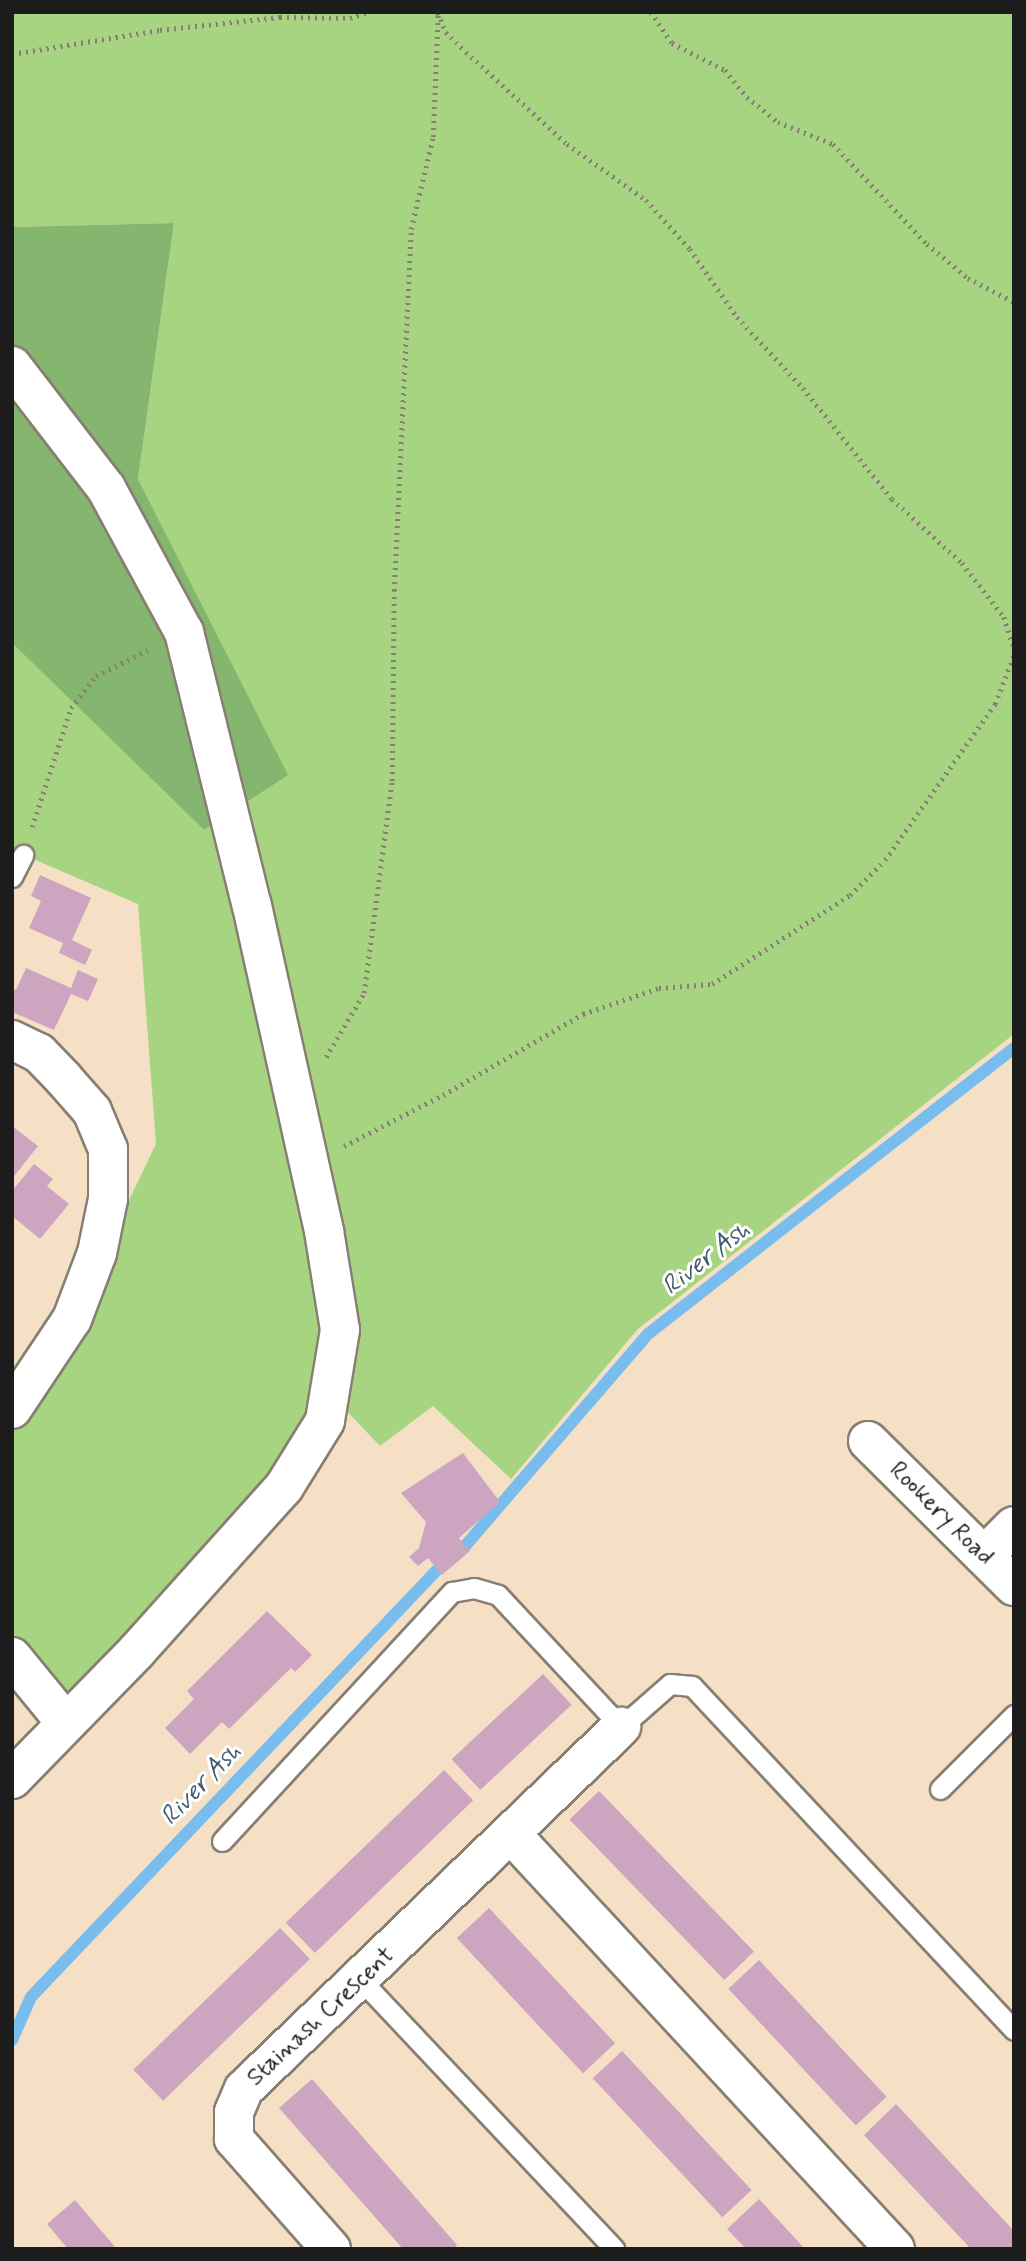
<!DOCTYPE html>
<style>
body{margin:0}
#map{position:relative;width:1026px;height:2261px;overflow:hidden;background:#f5e0c6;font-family:Mynerve,sans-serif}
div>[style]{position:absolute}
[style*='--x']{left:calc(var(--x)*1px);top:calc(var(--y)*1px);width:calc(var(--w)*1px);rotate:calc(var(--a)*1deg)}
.green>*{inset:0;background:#a7d481}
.forest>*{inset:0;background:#85b66f}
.stream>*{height:12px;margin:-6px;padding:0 6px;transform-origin:6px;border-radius:6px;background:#79bdef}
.building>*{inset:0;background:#cea5c0;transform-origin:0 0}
.path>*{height:4.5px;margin-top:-2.25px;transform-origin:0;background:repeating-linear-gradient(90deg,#887e71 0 2px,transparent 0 7px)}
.roads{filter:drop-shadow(2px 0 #887e71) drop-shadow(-2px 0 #887e71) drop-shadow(0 2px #887e71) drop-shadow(0 -2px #887e71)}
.lane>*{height:19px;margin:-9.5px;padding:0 9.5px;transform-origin:9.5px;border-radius:9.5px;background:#fff}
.street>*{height:38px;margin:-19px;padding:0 19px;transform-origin:19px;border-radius:19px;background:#fff}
span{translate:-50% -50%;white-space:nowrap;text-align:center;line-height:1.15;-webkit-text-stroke:6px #fff;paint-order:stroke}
.street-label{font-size:24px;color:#1c1c1c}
.water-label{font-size:26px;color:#415c70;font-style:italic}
.frame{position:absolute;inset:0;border:14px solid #1c1c1c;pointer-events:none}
</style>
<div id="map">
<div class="green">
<i style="clip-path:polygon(12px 12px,1014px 12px,1014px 1034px,638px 1329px,511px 1479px,433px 1406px,380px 1446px,322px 1385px,261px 1512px,66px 1723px,12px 1632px,12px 1419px,72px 1319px,156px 1144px,138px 904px,12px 850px,12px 643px,204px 830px,287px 775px,138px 479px,174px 223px,12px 227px)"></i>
</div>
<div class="forest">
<i style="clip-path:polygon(174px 223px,138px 479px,288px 775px,204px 830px,12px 643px,12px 227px)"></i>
</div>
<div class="stream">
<i style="--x:465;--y:1546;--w:280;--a:-49.2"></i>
<i style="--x:648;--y:1334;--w:464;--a:-38"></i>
<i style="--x:12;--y:2040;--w:47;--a:-66.2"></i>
<i style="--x:31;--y:1997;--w:589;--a:-46.44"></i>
</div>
<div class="building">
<i style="clip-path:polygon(40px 875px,91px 898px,72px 940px,92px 950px,85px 965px,59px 953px,63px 943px,29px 928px,41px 901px,31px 896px)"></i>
<i style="clip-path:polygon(26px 968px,71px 988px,78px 970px,98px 979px,88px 1001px,71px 994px,54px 1030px,12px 1012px,12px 989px,16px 990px)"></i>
<i style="clip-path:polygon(12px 1126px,38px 1146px,12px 1179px)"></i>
<i style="clip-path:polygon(34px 1164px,53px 1179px,47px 1186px,69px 1204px,40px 1239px,12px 1216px,12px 1191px)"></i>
<i style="clip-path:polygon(463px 1453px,500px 1502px,459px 1538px,470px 1551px,442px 1575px,428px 1558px,418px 1566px,409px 1557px,419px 1548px,426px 1522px,401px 1493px)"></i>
<i style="clip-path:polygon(267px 1611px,312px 1655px,295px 1672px,291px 1668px,229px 1729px,222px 1722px,190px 1754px,165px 1728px,194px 1699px,187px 1691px)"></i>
<i style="left:543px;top:1674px;width:42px;height:125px;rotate:47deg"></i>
<i style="left:444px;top:1770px;width:42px;height:220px;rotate:46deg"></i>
<i style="left:599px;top:1791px;width:223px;height:41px;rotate:46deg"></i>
<i style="left:489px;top:1908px;width:185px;height:44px;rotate:47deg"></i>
<i style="left:280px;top:1928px;width:43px;height:204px;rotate:46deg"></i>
<i style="left:759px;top:1960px;width:187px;height:42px;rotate:47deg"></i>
<i style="left:622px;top:2051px;width:190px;height:40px;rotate:47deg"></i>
<i style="clip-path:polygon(312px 2079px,457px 2245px,454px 2249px,403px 2249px,279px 2108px)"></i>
<i style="clip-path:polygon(896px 2104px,1014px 2231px,1014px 2249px,971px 2249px,864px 2135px)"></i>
<i style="clip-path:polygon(759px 2199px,805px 2249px,746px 2249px,727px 2229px)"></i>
<i style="clip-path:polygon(75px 2200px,117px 2249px,68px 2249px,47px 2224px)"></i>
</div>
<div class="path">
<i style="--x:651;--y:12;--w:37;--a:56"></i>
<i style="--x:672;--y:43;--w:59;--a:27"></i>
<i style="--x:725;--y:70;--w:35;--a:51"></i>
<i style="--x:747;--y:97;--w:40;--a:39"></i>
<i style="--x:778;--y:122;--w:59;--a:21.8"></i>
<i style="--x:833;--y:144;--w:137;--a:46.8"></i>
<i style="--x:927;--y:244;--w:53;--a:39.7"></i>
<i style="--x:968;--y:278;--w:52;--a:27.6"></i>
<i style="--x:438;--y:13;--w:21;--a:67"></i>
<i style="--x:446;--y:32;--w:28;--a:45"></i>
<i style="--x:466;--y:52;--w:137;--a:42.3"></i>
<i style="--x:567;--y:144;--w:97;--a:35.3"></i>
<i style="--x:646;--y:200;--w:66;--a:48.1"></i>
<i style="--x:690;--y:249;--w:83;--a:55.3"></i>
<i style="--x:737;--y:317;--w:97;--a:47.1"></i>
<i style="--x:803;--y:388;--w:142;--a:51.3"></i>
<i style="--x:892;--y:499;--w:95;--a:42.4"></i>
<i style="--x:962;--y:563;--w:68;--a:52.1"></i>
<i style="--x:1004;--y:617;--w:32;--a:72"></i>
<i style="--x:12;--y:54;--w:150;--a:-9.2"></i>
<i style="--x:160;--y:30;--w:121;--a:-6.2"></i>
<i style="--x:280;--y:17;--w:70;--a:0.8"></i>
<i style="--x:350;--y:18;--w:19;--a:-18"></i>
<i style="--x:32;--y:827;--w:125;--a:-71.9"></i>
<i style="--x:71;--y:708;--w:41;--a:-52"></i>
<i style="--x:96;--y:676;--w:60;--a:-26.6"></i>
<i style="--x:326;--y:1057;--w:74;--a:-59.3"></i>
<i style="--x:364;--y:993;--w:214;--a:-82.5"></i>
<i style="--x:392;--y:781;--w:190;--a:-89.4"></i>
<i style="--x:394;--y:591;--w:362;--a:-87.3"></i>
<i style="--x:411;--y:229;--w:95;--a:-76.6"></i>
<i style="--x:433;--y:137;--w:125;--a:-87.7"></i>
<i style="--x:344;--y:1146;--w:111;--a:-27.3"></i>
<i style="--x:443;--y:1095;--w:162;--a:-30.1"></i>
<i style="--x:583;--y:1014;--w:80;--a:-18.9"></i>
<i style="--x:659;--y:988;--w:53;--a:-4.3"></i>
<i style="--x:712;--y:984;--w:164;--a:-32.8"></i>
<i style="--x:850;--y:895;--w:49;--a:-45"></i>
<i style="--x:885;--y:860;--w:191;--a:-54.8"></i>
<i style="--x:995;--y:704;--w:53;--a:-68.8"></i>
</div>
<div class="roads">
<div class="lane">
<i style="--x:12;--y:877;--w:25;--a:-63"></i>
<i style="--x:940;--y:1789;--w:105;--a:-45"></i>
<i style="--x:222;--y:1841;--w:339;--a:-47.3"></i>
<i style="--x:452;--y:1592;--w:22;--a:-10"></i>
<i style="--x:474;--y:1588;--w:25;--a:16"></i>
<i style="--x:498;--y:1595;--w:180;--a:47"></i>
<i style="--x:621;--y:1727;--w:65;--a:-41.3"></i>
<i style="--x:670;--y:1684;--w:22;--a:5"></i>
<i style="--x:692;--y:1686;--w:471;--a:46.9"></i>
<i style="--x:360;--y:1979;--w:371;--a:46.7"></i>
</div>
<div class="street">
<i style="--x:12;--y:366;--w:154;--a:52.4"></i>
<i style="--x:106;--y:488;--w:164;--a:61.6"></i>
<i style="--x:184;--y:632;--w:282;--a:76.1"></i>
<i style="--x:252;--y:906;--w:333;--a:77.5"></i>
<i style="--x:324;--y:1231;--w:100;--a:80.8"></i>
<i style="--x:340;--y:1330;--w:92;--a:99.4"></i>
<i style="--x:325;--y:1421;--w:78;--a:121.8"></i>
<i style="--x:284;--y:1487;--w:220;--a:131.9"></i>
<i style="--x:137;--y:1651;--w:179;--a:134.3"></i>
<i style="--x:12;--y:1040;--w:30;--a:26"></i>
<i style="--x:39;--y:1053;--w:35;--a:46"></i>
<i style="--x:63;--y:1078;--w:44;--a:48.7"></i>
<i style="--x:92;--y:1111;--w:41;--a:67.2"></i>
<i style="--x:108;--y:1149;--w:50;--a:90"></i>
<i style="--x:108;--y:1199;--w:55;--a:101.5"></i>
<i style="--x:97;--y:1253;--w:71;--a:110.7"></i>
<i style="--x:72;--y:1319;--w:108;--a:123.7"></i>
<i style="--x:868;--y:1441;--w:206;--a:44.8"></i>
<i style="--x:984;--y:1556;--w:42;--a:-45"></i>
<i style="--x:12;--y:1657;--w:85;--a:50.7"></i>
<i style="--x:512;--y:1835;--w:564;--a:47.23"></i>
<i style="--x:331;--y:2249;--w:147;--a:-131.4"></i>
<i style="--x:234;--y:2139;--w:27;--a:-90"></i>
<i style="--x:234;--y:2112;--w:25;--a:-67"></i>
<i style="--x:244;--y:2089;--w:523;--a:-43.84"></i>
</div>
</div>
<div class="street-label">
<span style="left:941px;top:1514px;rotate:45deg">Rookery Road</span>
<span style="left:321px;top:2017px;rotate:-43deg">Stainash Crescent</span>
</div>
<div class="water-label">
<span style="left:707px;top:1259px;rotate:-38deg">River Ash</span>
<span style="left:202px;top:1785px;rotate:-46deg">River Ash</span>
</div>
<div class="frame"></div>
</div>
